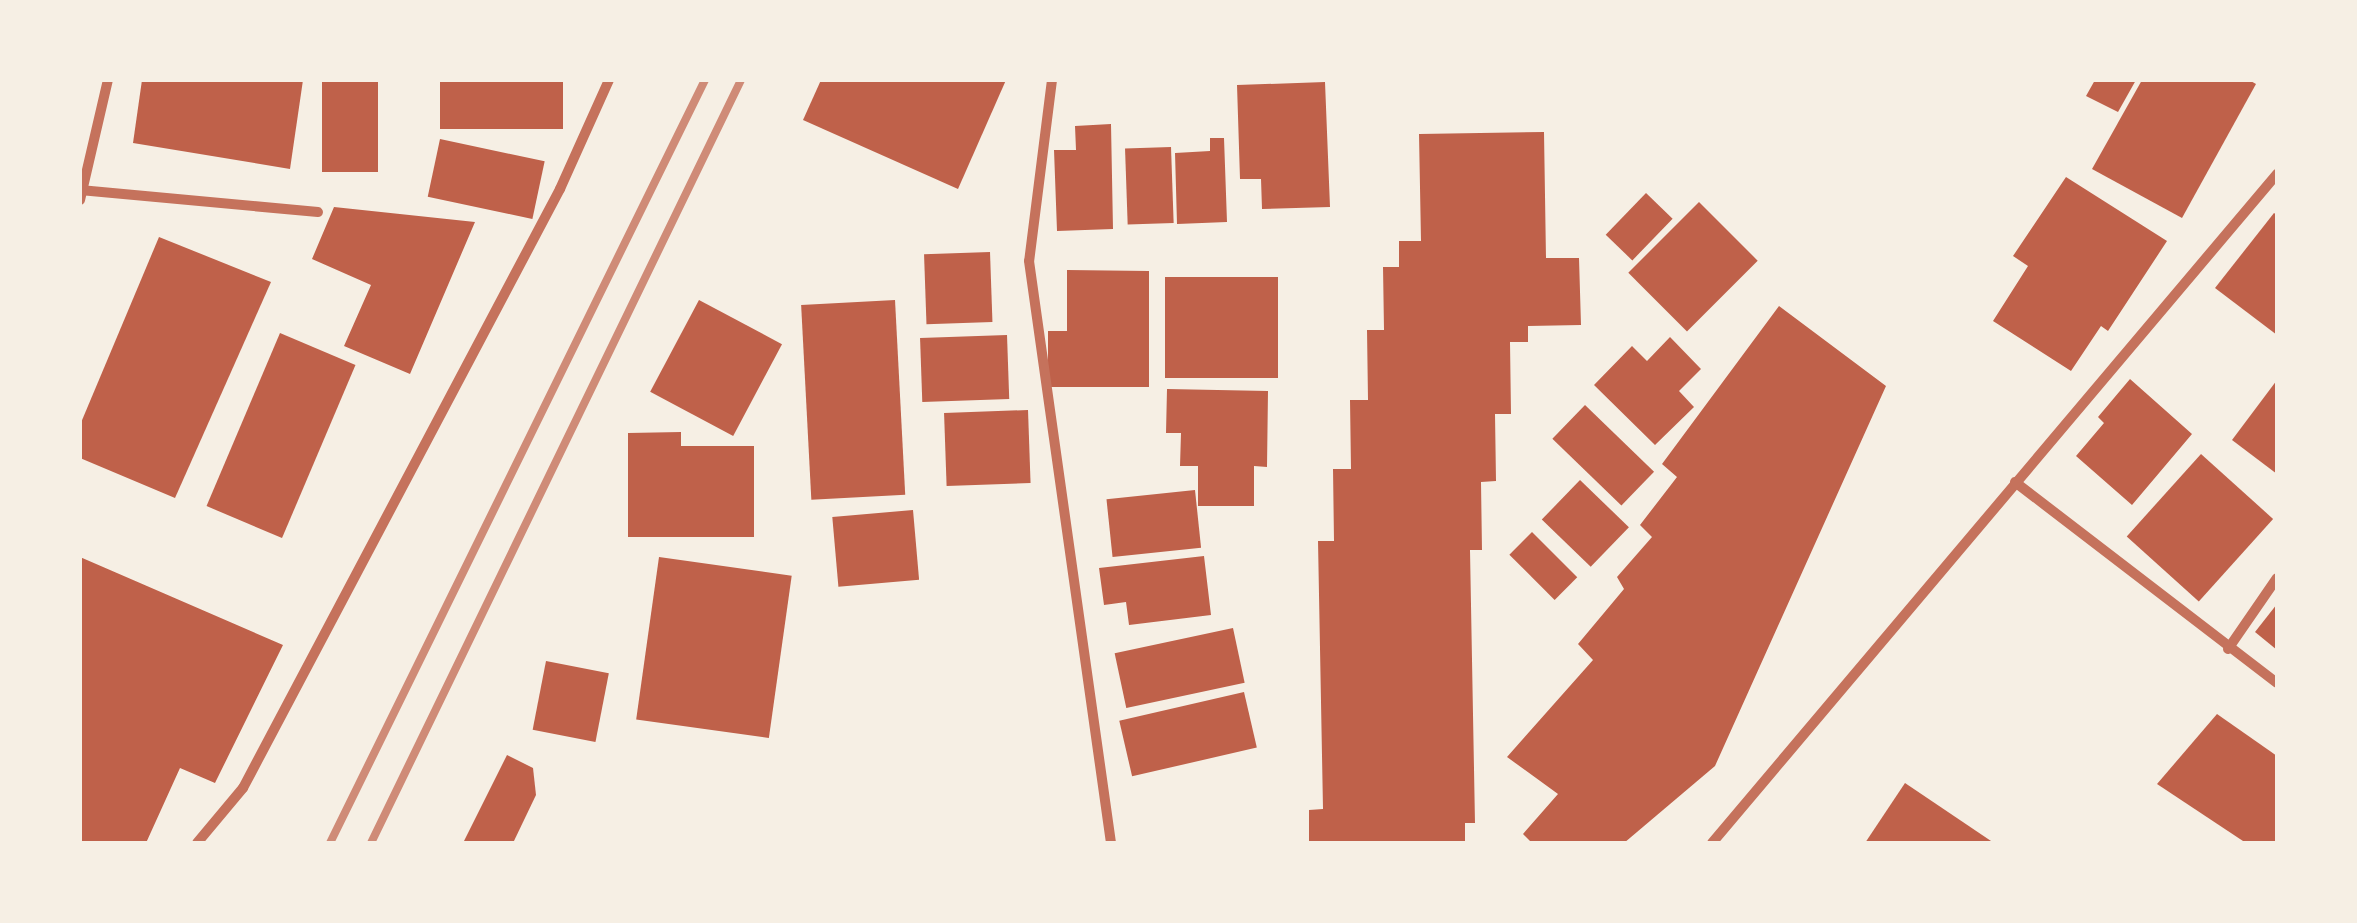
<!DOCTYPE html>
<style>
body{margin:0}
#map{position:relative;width:2357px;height:923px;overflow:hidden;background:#f6efe4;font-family:"Open Sans",sans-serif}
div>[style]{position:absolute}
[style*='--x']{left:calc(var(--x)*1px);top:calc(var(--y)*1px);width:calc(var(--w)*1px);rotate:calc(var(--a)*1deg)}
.building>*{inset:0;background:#bf614a;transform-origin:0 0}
.minor>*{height:10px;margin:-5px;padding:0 5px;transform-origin:5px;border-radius:5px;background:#c5725c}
.rail>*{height:8px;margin:-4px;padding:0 4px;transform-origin:4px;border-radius:4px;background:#cf8b77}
span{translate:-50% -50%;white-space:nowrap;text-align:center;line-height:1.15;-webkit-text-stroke:8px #f6efe4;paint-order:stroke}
.frame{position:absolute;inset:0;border:82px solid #f6efe4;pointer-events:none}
</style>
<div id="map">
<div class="building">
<i style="clip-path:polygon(142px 80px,303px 80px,290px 169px,133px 143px)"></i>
<i style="left:322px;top:80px;width:56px;height:92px"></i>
<i style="left:440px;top:80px;width:123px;height:49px"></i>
<i style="clip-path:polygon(821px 80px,1006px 80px,958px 189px,803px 120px)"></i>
<i style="clip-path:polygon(2095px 80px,2136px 80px,2118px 112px,2086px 96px)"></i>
<i style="clip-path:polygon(2142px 80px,2249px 80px,2256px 84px,2182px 218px,2092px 169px)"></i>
<i style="clip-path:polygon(1325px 82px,1330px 207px,1262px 209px,1261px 179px,1240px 179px,1237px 85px)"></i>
<i style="clip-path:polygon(1111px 124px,1113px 229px,1057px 231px,1054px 150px,1076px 150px,1075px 126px)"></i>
<i style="clip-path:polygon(1544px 132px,1546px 258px,1579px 258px,1581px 325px,1528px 326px,1528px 342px,1510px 342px,1511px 414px,1495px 414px,1496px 481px,1481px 482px,1482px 550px,1470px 550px,1475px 823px,1465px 823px,1465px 843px,1309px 843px,1309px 810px,1323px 809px,1318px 541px,1334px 541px,1333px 469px,1351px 469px,1350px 400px,1368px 400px,1367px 330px,1384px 330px,1383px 267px,1399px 267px,1399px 241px,1421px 241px,1419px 134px)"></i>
<i style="clip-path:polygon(1210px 138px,1224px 138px,1227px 222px,1177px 224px,1175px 153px,1210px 151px)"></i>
<i style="left:440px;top:139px;width:107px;height:59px;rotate:12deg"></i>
<i style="left:1171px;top:147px;width:76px;height:46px;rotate:88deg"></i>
<i style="clip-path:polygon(2066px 177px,2167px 241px,2108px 331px,2101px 326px,2071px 371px,1993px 321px,2028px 266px,2013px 256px)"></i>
<i style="left:1646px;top:193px;width:37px;height:58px;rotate:44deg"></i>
<i style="left:1699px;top:202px;width:83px;height:100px;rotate:45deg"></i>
<i style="clip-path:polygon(334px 207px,475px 222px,410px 374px,344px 346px,371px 285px,312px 259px)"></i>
<i style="clip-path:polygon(2274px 213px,2277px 215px,2277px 335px,2215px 288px)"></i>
<i style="clip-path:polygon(159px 237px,271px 282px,175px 498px,80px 458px,80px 425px)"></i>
<i style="left:990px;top:252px;width:70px;height:66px;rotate:88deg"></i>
<i style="clip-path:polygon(1067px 270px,1149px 271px,1149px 387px,1048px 387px,1048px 331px,1067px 331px)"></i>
<i style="left:1165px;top:277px;width:113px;height:101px"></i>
<i style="left:699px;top:300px;width:94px;height:104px;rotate:28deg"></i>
<i style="left:895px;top:300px;width:195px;height:94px;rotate:87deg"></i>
<i style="clip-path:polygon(1779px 306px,1886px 386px,1715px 766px,1624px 843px,1532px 843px,1523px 834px,1558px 794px,1507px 757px,1593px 660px,1578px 644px,1624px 589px,1617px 577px,1652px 537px,1640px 525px,1677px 477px,1662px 464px)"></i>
<i style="left:280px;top:333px;width:82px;height:188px;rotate:23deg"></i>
<i style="left:1007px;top:335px;width:64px;height:87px;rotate:88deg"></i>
<i style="clip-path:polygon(1670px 337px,1701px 369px,1679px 391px,1694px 407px,1655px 445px,1594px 385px,1632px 346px,1647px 361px)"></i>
<i style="clip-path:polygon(2130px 379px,2192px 434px,2132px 505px,2076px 456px,2104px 423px,2098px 417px)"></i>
<i style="clip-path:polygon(2277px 380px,2277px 474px,2232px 440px)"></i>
<i style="clip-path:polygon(1167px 389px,1268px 391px,1267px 467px,1254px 466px,1254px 506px,1198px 506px,1198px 466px,1180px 466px,1181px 433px,1166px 433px)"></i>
<i style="left:1585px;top:405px;width:96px;height:47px;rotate:44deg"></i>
<i style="left:1028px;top:410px;width:73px;height:84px;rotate:88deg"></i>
<i style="clip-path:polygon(681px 432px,681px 446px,754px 446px,754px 537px,628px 537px,628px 433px)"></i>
<i style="left:2201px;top:454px;width:97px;height:111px;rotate:42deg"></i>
<i style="left:1580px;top:480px;width:68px;height:55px;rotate:44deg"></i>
<i style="left:1195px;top:490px;width:58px;height:89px;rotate:84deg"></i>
<i style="left:913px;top:510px;width:70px;height:81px;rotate:85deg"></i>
<i style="left:1532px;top:532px;width:64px;height:32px;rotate:45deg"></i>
<i style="clip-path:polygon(1204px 556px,1211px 615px,1129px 625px,1126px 602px,1104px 605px,1099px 568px)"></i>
<i style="clip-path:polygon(80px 557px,283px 645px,215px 783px,180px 768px,146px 843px,80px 843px)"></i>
<i style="left:659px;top:557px;width:134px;height:164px;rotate:8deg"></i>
<i style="clip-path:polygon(2277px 604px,2277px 650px,2255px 632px)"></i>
<i style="left:1233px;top:628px;width:56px;height:121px;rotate:78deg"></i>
<i style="left:546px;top:661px;width:64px;height:70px;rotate:11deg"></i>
<i style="left:1244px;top:692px;width:57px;height:128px;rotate:77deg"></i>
<i style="clip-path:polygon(2217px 714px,2277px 756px,2277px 843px,2246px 843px,2157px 784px)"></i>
<i style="clip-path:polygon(507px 755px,533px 768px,536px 795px,513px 843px,463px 843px)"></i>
<i style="clip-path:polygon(1905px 783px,1994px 843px,1865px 843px)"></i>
</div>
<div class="minor">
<i style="--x:1052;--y:80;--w:182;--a:97.2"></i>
<i style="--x:1029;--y:261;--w:588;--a:81.98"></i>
<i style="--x:80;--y:190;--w:239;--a:5.3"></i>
<i style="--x:80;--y:200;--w:123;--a:-76.9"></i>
<i style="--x:2015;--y:482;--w:330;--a:37.5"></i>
<i style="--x:2228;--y:649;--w:86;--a:-55.4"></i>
<i style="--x:197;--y:843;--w:72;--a:-50.1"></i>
<i style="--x:243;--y:788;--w:678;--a:-62.11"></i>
<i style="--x:560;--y:189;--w:120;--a:-65.8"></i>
<i style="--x:1712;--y:843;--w:876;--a:-49.82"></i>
</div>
<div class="rail">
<i style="--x:330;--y:843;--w:850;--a:-63.83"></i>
<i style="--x:371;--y:843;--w:848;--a:-64.13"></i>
</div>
<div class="frame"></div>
</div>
